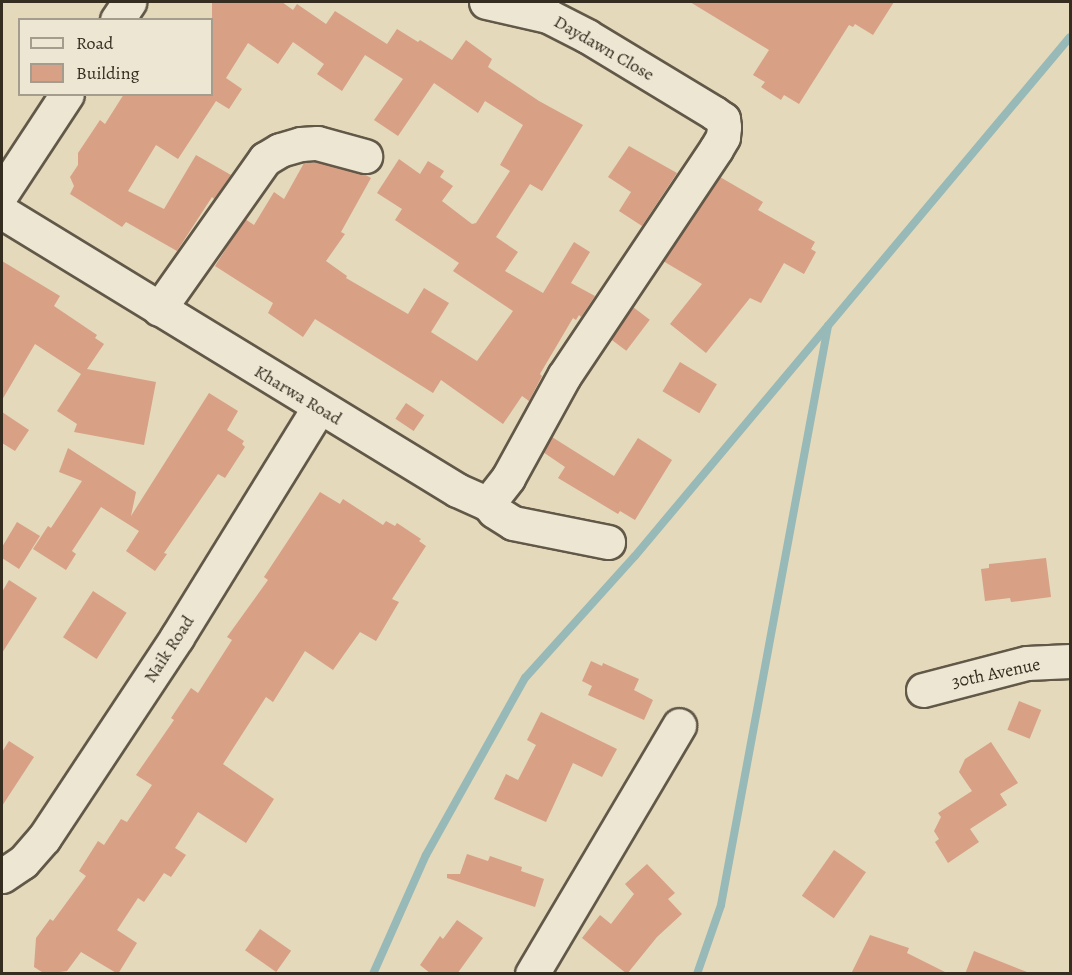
<!DOCTYPE html>
<style>
body{margin:0}
#map{position:relative;width:1072px;height:975px;overflow:hidden;background:#e4d9bb;font-family:Alegreya,serif}
div>[style]{position:absolute}
[style*='--x']{left:calc(var(--x)*1px);top:calc(var(--y)*1px);width:calc(var(--w)*1px);rotate:calc(var(--a)*1deg)}
.stream>*{height:8px;margin:-4px;padding:0 4px;transform-origin:4px;border-radius:4px;background:#97b9b7}
.building>*{inset:0;background:#d8a085;transform-origin:0 0}
.roads{filter:drop-shadow(2px 0 #625848) drop-shadow(-2px 0 #625848) drop-shadow(0 2px #625848) drop-shadow(0 -2px #625848)}
.minor>*{height:33px;margin:-16.5px;padding:0 16.5px;transform-origin:16.5px;border-radius:16.5px;background:#ede6d3}
span{translate:-50% -50%;white-space:nowrap;text-align:center;line-height:1.15;-webkit-text-stroke:6px #ede6d3;paint-order:stroke}
.street-label{font-size:18px;color:#362d21}
.frame{position:absolute;inset:0;border:3px solid #362d21;pointer-events:none}
.legend{position:absolute;left:18px;top:18px;width:195px;height:78px;box-sizing:border-box;background:#ede6d3;border:2px solid #a49c8c;margin:0;padding:8px 10px;list-style:none;font-size:18px;color:#362d21}
.legend li{display:flex;align-items:center;gap:12px;height:30px}
.legend b{width:30px;border:2px solid #a49c8c}
</style>
<div id="map">
<div class="stream">
<i style="--x:373;--y:974;--w:130;--a:-66"></i>
<i style="--x:426;--y:855;--w:203;--a:-60.8"></i>
<i style="--x:525;--y:678;--w:164;--a:-48"></i>
<i style="--x:635;--y:556;--w:677;--a:-50.03"></i>
<i style="--x:697;--y:974;--w:73;--a:-70.8"></i>
<i style="--x:721;--y:905;--w:589;--a:-79.53"></i>
</div>
<div class="building">
<i style="clip-path:polygon(212px 2px,282px 2px,293px 10px,297px 4px,326px 24px,335px 11px,387px 44px,397px 29px,418px 42px,420px 40px,452px 60px,466px 40px,492px 59px,488px 67px,539px 101px,583px 125px,542px 191px,530px 184px,496px 237px,518px 252px,505px 271px,543px 293px,574px 242px,590px 252px,571px 283px,595px 296px,581px 317px,579px 315px,576px 320px,573px 318px,540px 374px,542px 376px,529px 401px,522px 396px,503px 424px,441px 380px,433px 393px,315px 319px,303px 337px,268px 313px,273px 303px,215px 266px,245px 219px,254px 225px,274px 192px,284px 199px,304px 163px,315px 162px,364px 174px,371px 178px,341px 232px,345px 234px,326px 261px,347px 276px,346px 278px,408px 314px,424px 288px,449px 303px,431px 332px,477px 361px,513px 311px,453px 271px,459px 263px,395px 220px,402px 209px,377px 193px,399px 159px,420px 174px,428px 161px,444px 171px,440px 177px,453px 186px,442px 201px,472px 224px,476px 223px,510px 171px,500px 165px,523px 125px,485px 101px,478px 113px,434px 83px,398px 136px,374px 120px,403px 79px,365px 55px,342px 91px,317px 74px,324px 64px,293px 42px,278px 64px,248px 43px,226px 78px,242px 89px,229px 109px,216px 101px,178px 159px,156px 145px,128px 191px,164px 209px,196px 155px,231px 175px,214px 199px,212px 197px,177px 251px,126px 222px,122px 227px,70px 194px,74px 186px,70px 177px,78px 165px,78px 153px,100px 120px,105px 124px,124px 94px,212px 94px)"></i>
<i style="clip-path:polygon(690px 2px,894px 2px,873px 35px,855px 24px,853px 27px,849px 25px,799px 104px,784px 95px,781px 100px,761px 87px,765px 82px,753px 75px,769px 50px)"></i>
<i style="clip-path:polygon(629px 146px,677px 173px,642px 226px,619px 211px,631px 192px,608px 177px)"></i>
<i style="clip-path:polygon(720px 177px,763px 202px,758px 210px,815px 242px,811px 249px,816px 252px,804px 274px,784px 263px,761px 303px,750px 298px,706px 353px,670px 324px,702px 284px,663px 261px)"></i>
<i style="clip-path:polygon(2px 261px,60px 296px,54px 306px,97px 335px,95px 338px,104px 344px,87px 369px,156px 382px,144px 445px,74px 432px,77px 424px,57px 411px,81px 374px,35px 344px,2px 400px)"></i>
<i style="left:633px;top:307px;width:21px;height:39px;rotate:37deg"></i>
<i style="left:680px;top:362px;width:43px;height:34px;rotate:31deg"></i>
<i style="clip-path:polygon(209px 393px,238px 411px,227px 430px,244px 441px,242px 444px,245px 447px,225px 478px,218px 474px,164px 553px,167px 554px,155px 571px,126px 551px,139px 531px,101px 507px,72px 551px,76px 554px,66px 570px,33px 549px,48px 526px,51px 528px,82px 481px,59px 472px,68px 448px,136px 492px,131px 516px)"></i>
<i style="left:406px;top:403px;width:22px;height:19px;rotate:34deg"></i>
<i style="clip-path:polygon(2px 412px,29px 430px,15px 451px,2px 443px)"></i>
<i style="clip-path:polygon(552px 437px,614px 476px,638px 438px,672px 460px,635px 520px,620px 511px,618px 514px,558px 478px,565px 467px,543px 452px)"></i>
<i style="clip-path:polygon(320px 492px,340px 504px,343px 499px,383px 525px,386px 521px,395px 526px,397px 523px,421px 539px,419px 541px,426px 546px,392px 599px,399px 602px,376px 641px,360px 632px,333px 670px,305px 651px,273px 702px,266px 697px,223px 764px,274px 799px,246px 843px,198px 812px,175px 848px,186px 855px,171px 877px,164px 873px,144px 902px,138px 898px,117px 930px,137px 943px,118px 974px,81px 952px,67px 971px,45px 974px,34px 967px,36px 938px,50px 919px,53px 921px,86px 876px,79px 871px,98px 841px,104px 845px,121px 819px,127px 822px,152px 785px,136px 775px,174px 720px,171px 718px,191px 688px,198px 693px,232px 640px,227px 637px,268px 580px,264px 577px)"></i>
<i style="clip-path:polygon(17px 522px,40px 536px,19px 569px,2px 558px,2px 547px)"></i>
<i style="clip-path:polygon(1046px 558px,1051px 597px,1011px 602px,1010px 598px,985px 601px,981px 569px,989px 568px,989px 564px)"></i>
<i style="clip-path:polygon(9px 580px,37px 598px,2px 653px,2px 592px)"></i>
<i style="left:93px;top:591px;width:40px;height:55px;rotate:33deg"></i>
<i style="clip-path:polygon(591px 661px,602px 666px,603px 663px,639px 679px,634px 690px,653px 700px,644px 720px,588px 695px,592px 686px,582px 681px)"></i>
<i style="left:1019px;top:701px;width:24px;height:31px;rotate:22deg"></i>
<i style="clip-path:polygon(541px 712px,617px 749px,602px 777px,573px 763px,546px 822px,494px 799px,506px 774px,518px 780px,536px 745px,527px 740px)"></i>
<i style="clip-path:polygon(9px 741px,34px 757px,2px 806px,2px 752px)"></i>
<i style="clip-path:polygon(991px 742px,1018px 783px,1000px 794px,1007px 805px,970px 829px,979px 842px,948px 863px,935px 842px,939px 839px,934px 831px,941px 817px,938px 813px,972px 791px,959px 772px,965px 759px)"></i>
<i style="left:834px;top:850px;width:39px;height:56px;rotate:35deg"></i>
<i style="clip-path:polygon(467px 854px,488px 861px,490px 856px,522px 867px,521px 871px,544px 879px,535px 907px,447px 878px,447px 874px,460px 874px)"></i>
<i style="clip-path:polygon(647px 864px,675px 893px,668px 899px,682px 914px,657px 937px,627px 974px,582px 938px,600px 915px,611px 924px,634px 894px,625px 884px)"></i>
<i style="clip-path:polygon(457px 920px,483px 938px,457px 974px,431px 974px,420px 965px,440px 936px,443px 939px)"></i>
<i style="left:260px;top:929px;width:38px;height:26px;rotate:35deg"></i>
<i style="clip-path:polygon(870px 935px,909px 948px,907px 953px,949px 974px,851px 974px)"></i>
<i style="clip-path:polygon(974px 951px,1027px 972px,1027px 974px,965px 974px)"></i>
</div>
<div class="roads">
<div class="minor">
<i style="--x:486;--y:2;--w:64;--a:12.7"></i>
<i style="--x:548;--y:16;--w:44;--a:27.1"></i>
<i style="--x:587;--y:36;--w:149;--a:31.2"></i>
<i style="--x:714;--y:113;--w:11;--a:34"></i>
<i style="--x:723;--y:119;--w:8;--a:83"></i>
<i style="--x:724;--y:127;--w:10;--a:96"></i>
<i style="--x:723;--y:137;--w:14;--a:120"></i>
<i style="--x:716;--y:149;--w:273;--a:123.8"></i>
<i style="--x:564;--y:376;--w:116;--a:118.8"></i>
<i style="--x:508;--y:478;--w:33;--a:128"></i>
<i style="--x:117;--y:20;--w:22;--a:-56"></i>
<i style="--x:2;--y:193;--w:118;--a:-56.7"></i>
<i style="--x:2;--y:212;--w:533;--a:31.42"></i>
<i style="--x:457;--y:490;--w:34;--a:24"></i>
<i style="--x:488;--y:504;--w:9;--a:49"></i>
<i style="--x:494;--y:511;--w:22;--a:32"></i>
<i style="--x:513;--y:523;--w:97;--a:11.3"></i>
<i style="--x:159;--y:309;--w:184;--a:-54.8"></i>
<i style="--x:265;--y:159;--w:17;--a:-31"></i>
<i style="--x:280;--y:150;--w:22;--a:-16"></i>
<i style="--x:301;--y:144;--w:16;--a:-4"></i>
<i style="--x:317;--y:143;--w:50;--a:15.2"></i>
<i style="--x:923;--y:690;--w:107;--a:-14.6"></i>
<i style="--x:1027;--y:663;--w:43;--a:-2.7"></i>
<i style="--x:2;--y:876;--w:25;--a:-34"></i>
<i style="--x:23;--y:862;--w:32;--a:-49"></i>
<i style="--x:44;--y:838;--w:241;--a:-56.5"></i>
<i style="--x:177;--y:637;--w:270;--a:-58.3"></i>
<i style="--x:532;--y:974;--w:289;--a:-59.4"></i>
</div>
</div>
<div class="street-label">
<span style="left:604px;top:48px;rotate:30deg">Daydawn Close</span>
<span style="left:298px;top:395px;rotate:31deg">Kharwa Road</span>
<span style="left:169px;top:649px;rotate:-57deg">Naik Road</span>
<span style="left:996px;top:673px;rotate:-12deg">30th Avenue</span>
</div>
<div class="frame"></div>
<ul class="legend">
<li><b style="height:8px;background:#ede6d3"></b>Road</li>
<li><b style="height:16px;background:#d8a085"></b>Building</li>
</ul>
</div>
